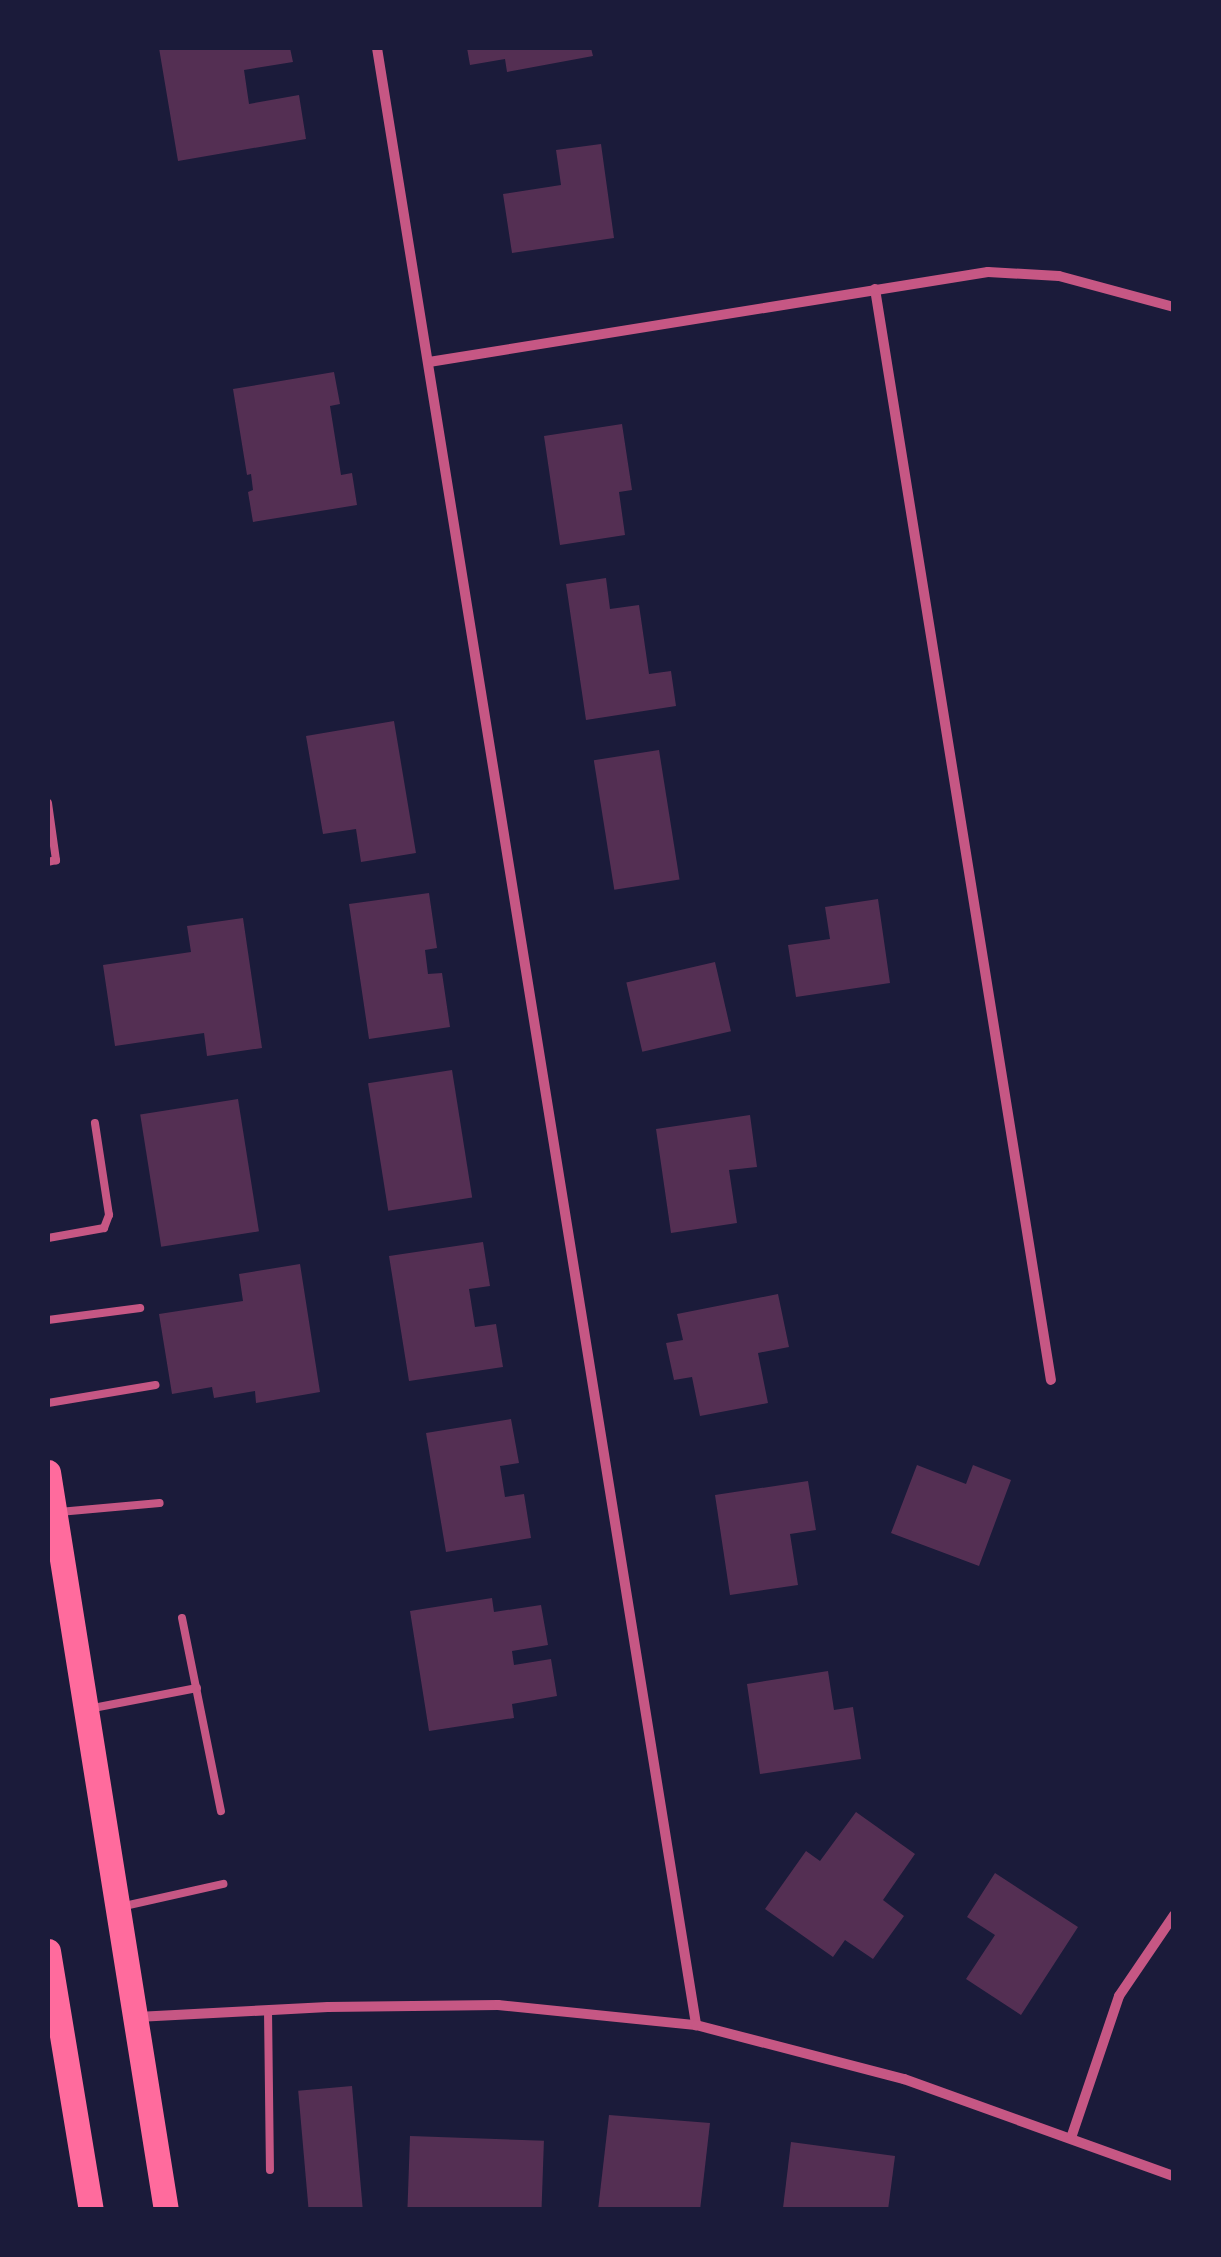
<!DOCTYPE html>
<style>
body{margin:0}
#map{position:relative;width:1221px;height:2257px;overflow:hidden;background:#1b1b3a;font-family:Helvetica,sans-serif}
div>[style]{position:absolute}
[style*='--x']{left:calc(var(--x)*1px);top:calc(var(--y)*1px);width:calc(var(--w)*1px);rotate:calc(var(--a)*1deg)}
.building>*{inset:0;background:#542f53;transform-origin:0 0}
.service>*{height:8px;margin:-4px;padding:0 4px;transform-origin:4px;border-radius:4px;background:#c65784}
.minor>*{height:10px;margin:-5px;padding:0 5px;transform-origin:5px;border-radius:5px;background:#c65784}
.primary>*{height:25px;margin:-12.5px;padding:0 12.5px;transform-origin:12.5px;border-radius:12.5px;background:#ff6b9d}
span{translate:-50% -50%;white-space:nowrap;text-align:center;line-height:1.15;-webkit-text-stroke:8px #1b1b3a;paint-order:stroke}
.frame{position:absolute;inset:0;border:50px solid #1b1b3a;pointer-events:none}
</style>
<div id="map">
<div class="building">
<i style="clip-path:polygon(159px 48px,290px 48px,293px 62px,244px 70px,249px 104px,299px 95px,306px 139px,178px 161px)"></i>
<i style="clip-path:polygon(467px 48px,591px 48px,593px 56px,507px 72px,505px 59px,470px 65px)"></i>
<i style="clip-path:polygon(601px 144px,614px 238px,512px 253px,503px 194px,561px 185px,556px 150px)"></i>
<i style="clip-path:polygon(334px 372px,340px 404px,330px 406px,341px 475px,352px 473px,357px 505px,253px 522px,248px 492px,253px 490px,251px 474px,247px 475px,233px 389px)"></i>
<i style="clip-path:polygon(622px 424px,632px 490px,619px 492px,625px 535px,560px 545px,544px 436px)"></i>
<i style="clip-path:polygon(606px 578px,610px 609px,639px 605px,649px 674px,671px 671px,676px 706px,586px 720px,566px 584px)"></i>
<i style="clip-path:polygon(394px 721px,416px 853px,361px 862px,356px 829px,323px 834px,306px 736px)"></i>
<i style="left:659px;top:750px;width:131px;height:66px;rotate:81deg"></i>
<i style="clip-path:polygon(429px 893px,437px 948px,425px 950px,428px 974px,442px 973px,450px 1027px,369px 1039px,349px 904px)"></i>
<i style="clip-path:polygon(878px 899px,890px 983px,796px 997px,788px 945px,830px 939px,825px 907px)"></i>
<i style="clip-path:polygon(243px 918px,262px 1048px,207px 1056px,204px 1033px,115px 1046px,103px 965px,191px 952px,187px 926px)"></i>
<i style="left:715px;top:962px;width:71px;height:91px;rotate:77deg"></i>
<i style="left:452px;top:1070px;width:129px;height:85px;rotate:81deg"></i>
<i style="left:238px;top:1099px;width:134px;height:99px;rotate:81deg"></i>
<i style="clip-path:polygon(750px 1115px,757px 1167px,729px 1170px,737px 1223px,671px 1233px,656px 1129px)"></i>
<i style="clip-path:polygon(483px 1242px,490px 1286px,469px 1289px,475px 1327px,496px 1324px,503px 1367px,409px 1381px,389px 1256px)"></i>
<i style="clip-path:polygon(300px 1264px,320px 1392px,256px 1403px,255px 1391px,214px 1398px,212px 1387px,172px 1394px,159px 1314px,243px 1301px,239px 1274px)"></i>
<i style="clip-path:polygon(778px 1294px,789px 1347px,758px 1353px,768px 1403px,700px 1416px,692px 1377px,674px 1380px,666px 1343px,683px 1340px,677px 1314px)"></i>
<i style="clip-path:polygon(511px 1419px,519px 1463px,500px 1466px,505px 1497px,524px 1494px,531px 1538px,446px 1552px,426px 1433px)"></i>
<i style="clip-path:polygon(917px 1465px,966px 1484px,973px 1465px,1011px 1480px,979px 1566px,891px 1533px)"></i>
<i style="clip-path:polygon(808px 1481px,816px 1530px,790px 1534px,798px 1585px,730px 1595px,715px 1495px)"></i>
<i style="clip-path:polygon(492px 1598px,494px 1612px,541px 1605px,548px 1645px,512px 1651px,514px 1665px,551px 1659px,557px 1696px,512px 1704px,514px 1718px,429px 1731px,410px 1611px)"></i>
<i style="clip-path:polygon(828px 1671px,834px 1710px,853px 1707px,861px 1759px,760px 1774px,747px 1684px)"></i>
<i style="clip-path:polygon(856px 1812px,915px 1854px,883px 1900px,904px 1916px,873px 1959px,845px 1940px,833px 1957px,765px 1909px,806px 1851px,820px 1861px)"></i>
<i style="clip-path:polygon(995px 1873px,1078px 1927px,1021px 2015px,966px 1979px,995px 1935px,967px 1917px)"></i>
<i style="left:352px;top:2086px;width:124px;height:54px;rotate:85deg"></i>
<i style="clip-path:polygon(609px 2115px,710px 2123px,700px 2210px,598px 2210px)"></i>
<i style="left:410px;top:2136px;width:134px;height:72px;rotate:2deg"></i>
<i style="clip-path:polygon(791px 2142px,895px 2156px,888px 2210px,783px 2208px)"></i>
</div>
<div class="service">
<i style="--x:48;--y:803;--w:58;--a:82"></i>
<i style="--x:56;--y:860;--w:8;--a:166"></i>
<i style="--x:48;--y:1238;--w:57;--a:-10.1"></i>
<i style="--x:104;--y:1228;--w:14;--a:-69"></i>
<i style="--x:109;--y:1215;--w:93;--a:-98.7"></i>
<i style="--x:48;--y:1320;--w:93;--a:-7.4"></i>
<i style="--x:48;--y:1403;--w:109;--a:-9.5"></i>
<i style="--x:59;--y:1512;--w:101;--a:-5.1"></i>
<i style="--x:182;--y:1618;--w:197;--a:78.6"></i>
<i style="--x:88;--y:1709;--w:111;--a:-10.9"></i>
<i style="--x:120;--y:1907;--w:106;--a:-12.6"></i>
<i style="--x:268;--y:2010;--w:160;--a:89.3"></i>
</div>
<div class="minor">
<i style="--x:377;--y:48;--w:2003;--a:80.83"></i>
<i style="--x:875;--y:289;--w:1105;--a:80.84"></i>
<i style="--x:429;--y:362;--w:566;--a:-9.15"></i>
<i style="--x:988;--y:272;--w:71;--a:3.2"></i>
<i style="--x:1059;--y:276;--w:119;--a:15.1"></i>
<i style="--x:137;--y:2017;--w:191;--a:-3"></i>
<i style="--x:328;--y:2007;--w:170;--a:-0.7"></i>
<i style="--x:498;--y:2005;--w:199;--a:5.8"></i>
<i style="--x:696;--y:2025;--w:215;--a:14.6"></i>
<i style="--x:904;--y:2079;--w:287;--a:19.8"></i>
<i style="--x:1071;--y:2138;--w:150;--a:-71.3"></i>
<i style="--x:1119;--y:1996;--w:98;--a:-55.8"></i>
</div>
<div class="primary">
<i style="--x:48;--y:1472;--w:747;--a:80.92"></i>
<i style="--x:48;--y:1951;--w:263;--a:80.6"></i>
</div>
<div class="frame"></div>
</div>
